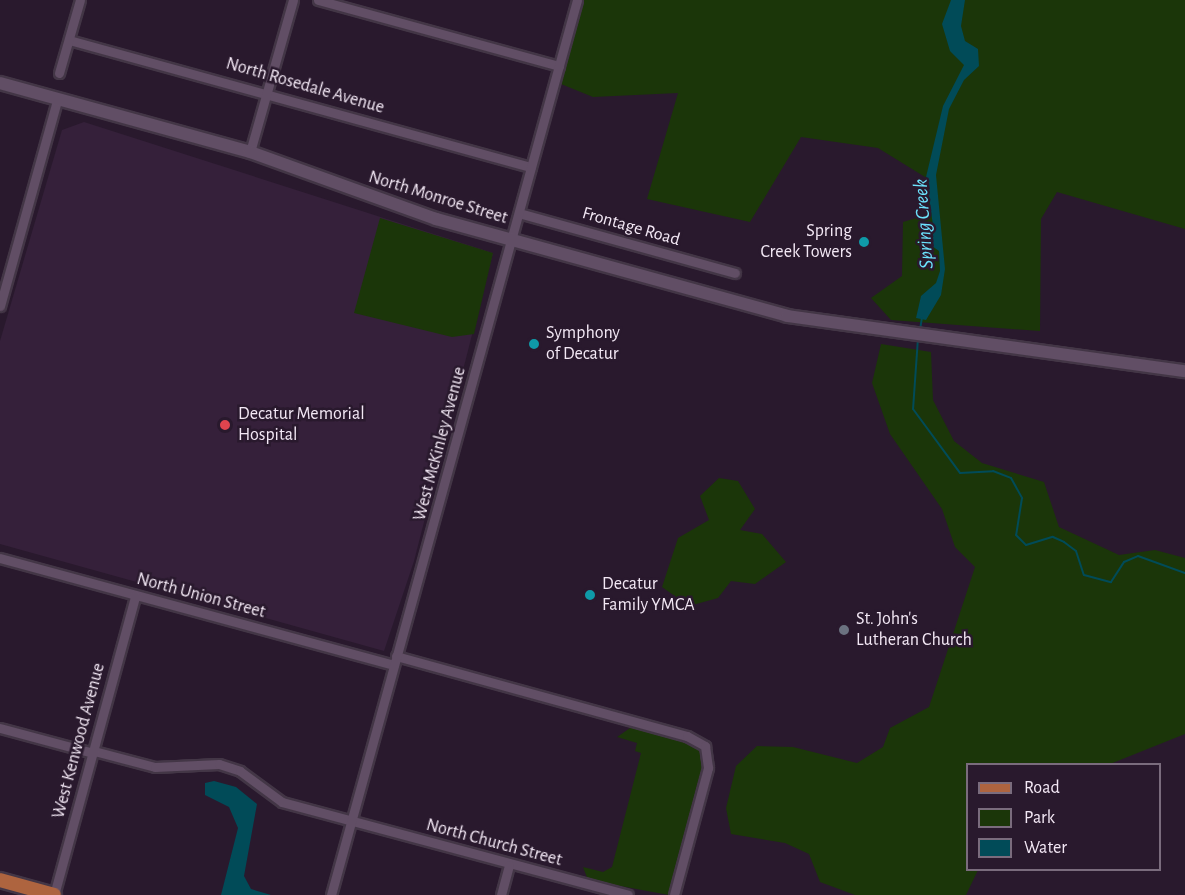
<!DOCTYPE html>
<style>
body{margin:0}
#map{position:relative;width:1185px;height:895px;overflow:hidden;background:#29192d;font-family:"Alegreya Sans",sans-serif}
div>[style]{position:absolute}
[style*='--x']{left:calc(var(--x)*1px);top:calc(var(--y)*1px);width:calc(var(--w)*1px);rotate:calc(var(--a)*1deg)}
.built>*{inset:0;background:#35203a}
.green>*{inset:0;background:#1b3609}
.water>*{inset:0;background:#014b58}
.stream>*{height:2px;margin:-1px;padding:0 1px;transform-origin:1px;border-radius:1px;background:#014b58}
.roads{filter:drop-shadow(2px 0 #433646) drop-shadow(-2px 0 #433646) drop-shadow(0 2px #433646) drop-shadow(0 -2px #433646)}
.street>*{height:9px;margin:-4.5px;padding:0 4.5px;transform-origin:4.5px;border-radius:4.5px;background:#614e65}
.secondary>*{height:12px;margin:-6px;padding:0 6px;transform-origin:6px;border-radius:6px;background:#614e65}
.primary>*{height:14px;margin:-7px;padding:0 7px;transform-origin:7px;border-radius:7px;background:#ae643f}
.dots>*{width:16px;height:16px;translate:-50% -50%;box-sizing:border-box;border:3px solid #29192d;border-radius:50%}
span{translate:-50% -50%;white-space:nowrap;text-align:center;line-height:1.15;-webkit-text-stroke:5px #29192d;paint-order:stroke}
.street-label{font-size:18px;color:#f3e8f5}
.poi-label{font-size:18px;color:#f3e8f5}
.right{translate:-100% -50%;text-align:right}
.left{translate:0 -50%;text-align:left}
.water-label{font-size:20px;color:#6ce3fd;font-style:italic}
.legend{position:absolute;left:966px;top:763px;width:195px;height:108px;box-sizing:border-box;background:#29192d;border:2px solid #7a6c7d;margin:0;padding:8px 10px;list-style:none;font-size:18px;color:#f3e8f5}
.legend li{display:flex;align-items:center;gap:12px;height:30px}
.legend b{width:30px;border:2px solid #7a6c7d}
</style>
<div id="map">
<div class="built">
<i style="clip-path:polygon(84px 122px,493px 253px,414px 561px,384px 651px,0 544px,0 341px,62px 130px)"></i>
</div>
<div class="green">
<i style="clip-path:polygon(583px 0,1185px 0,1185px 229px,1057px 192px,1041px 219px,1040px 331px,891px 320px,871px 298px,902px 276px,903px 222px,930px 214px,925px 177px,878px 148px,801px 137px,750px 222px,647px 199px,678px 93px,593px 97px,561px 84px)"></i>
<i style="clip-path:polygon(380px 218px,493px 253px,474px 334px,452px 337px,354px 313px)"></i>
<i style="clip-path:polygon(881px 344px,931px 352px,933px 400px,954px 441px,982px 463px,1044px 482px,1059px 527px,1119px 555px,1155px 550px,1185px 558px,1185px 734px,1110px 764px,968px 764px,968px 870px,978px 870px,966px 895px,855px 895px,820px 882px,809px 854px,785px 843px,731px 834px,726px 808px,736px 766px,757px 746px,793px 747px,857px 763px,883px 747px,890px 728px,929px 707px,975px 567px,955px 547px,942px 509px,890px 434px,872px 383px)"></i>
<i style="clip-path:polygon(719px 478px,738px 481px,755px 509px,740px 530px,762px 534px,786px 562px,755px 584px,731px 581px,718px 598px,689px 606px,662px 587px,678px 538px,709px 520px,700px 496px)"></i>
<i style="clip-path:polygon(633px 726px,696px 746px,705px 760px,669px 895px,588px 880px,583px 867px,603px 872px,612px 867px,641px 753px,635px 751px,637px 743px,617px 737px)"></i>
</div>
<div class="water">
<i style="clip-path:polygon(951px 0,965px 0,961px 26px,965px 41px,978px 49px,979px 66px,964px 80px,949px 109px,936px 175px,945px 269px,941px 295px,926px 320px,916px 318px,921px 296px,936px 283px,940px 271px,939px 251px,929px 244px,934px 232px,926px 177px,943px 106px,964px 65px,950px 51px,942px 24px)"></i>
<i style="clip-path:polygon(214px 781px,236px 787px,257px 804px,244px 876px,251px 889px,271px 895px,221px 895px,238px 828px,229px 807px,205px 795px,205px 783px)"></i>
</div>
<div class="stream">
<i style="--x:920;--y:330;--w:12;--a:-81"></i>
<i style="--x:918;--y:338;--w:71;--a:94"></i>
<i style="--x:913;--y:409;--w:79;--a:53.7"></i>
<i style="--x:960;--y:473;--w:33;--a:-3"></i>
<i style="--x:993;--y:471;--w:19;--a:21"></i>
<i style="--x:1011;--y:478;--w:23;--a:61"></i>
<i style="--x:1022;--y:498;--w:37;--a:99"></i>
<i style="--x:1016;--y:535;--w:14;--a:45"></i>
<i style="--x:1026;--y:545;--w:28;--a:-17"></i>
<i style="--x:1053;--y:537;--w:12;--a:24"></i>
<i style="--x:1064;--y:542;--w:15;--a:37"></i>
<i style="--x:1076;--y:551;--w:25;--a:72"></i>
<i style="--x:1084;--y:575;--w:28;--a:15"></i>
<i style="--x:1111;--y:582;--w:24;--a:-57"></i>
<i style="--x:1124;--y:562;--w:15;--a:-23"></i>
<i style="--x:1138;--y:556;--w:50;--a:19.9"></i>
</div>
<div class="roads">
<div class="street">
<i style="--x:318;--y:0;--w:250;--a:15.3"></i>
<i style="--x:69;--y:40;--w:479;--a:15.4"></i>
<i style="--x:59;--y:73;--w:76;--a:-74"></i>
<i style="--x:250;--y:152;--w:158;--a:-74.2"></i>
<i style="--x:519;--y:213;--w:224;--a:15.5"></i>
<i style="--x:0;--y:306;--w:214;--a:-74.5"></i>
<i style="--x:0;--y:558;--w:408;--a:15.2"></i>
<i style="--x:396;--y:656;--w:302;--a:15.4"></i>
<i style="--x:687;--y:736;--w:21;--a:29"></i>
<i style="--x:705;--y:746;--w:22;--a:82"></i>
<i style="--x:708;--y:768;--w:131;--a:105"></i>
<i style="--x:0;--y:728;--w:96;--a:15"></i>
<i style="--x:94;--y:751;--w:63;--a:14.7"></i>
<i style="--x:155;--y:767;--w:64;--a:-2.7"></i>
<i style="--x:219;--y:764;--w:22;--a:18"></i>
<i style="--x:240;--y:771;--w:52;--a:36.4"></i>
<i style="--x:282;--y:802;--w:358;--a:15"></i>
<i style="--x:54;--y:895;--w:310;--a:-74.8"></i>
<i style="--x:331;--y:895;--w:928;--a:-74.63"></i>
<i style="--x:501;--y:895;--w:31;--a:-75"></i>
</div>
<div class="secondary">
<i style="--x:0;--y:83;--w:259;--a:15.4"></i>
<i style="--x:250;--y:152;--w:198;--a:19.8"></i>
<i style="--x:436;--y:219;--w:364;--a:15.4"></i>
<i style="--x:787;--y:316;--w:402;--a:7.9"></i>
</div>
<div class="primary">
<i style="--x:0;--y:880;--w:56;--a:15.5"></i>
</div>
</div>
<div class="dots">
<i style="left:864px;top:242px;background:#0f9aa8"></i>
<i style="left:534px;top:344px;background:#0f9aa8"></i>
<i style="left:225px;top:425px;background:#e0444e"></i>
<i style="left:590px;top:595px;background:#0f9aa8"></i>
<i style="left:844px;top:630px;background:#6b7280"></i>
</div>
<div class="street-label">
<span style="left:305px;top:86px;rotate:16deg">North Rosedale Avenue</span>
<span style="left:438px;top:198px;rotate:17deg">North Monroe Street</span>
<span style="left:631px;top:227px;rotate:16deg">Frontage Road</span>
<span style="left:440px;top:444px;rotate:-75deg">West McKinley Avenue</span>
<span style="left:201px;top:596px;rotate:15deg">North Union Street</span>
<span style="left:79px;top:741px;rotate:-75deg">West Kenwood Avenue</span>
<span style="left:494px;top:843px;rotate:15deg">North Church Street</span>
</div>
<div class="poi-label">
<span class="right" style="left:852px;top:242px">Spring<br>Creek Towers</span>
<span class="left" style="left:546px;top:344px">Symphony<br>of Decatur</span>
<span class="left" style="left:238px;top:425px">Decatur Memorial<br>Hospital</span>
<span class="left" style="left:602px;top:595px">Decatur<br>Family YMCA</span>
<span class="left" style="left:856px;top:630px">St. John's<br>Lutheran Church</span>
</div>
<div class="water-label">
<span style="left:924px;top:224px;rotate:-94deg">Spring Creek</span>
</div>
<ul class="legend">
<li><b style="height:8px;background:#ae643f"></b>Road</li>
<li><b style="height:16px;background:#1b3609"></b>Park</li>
<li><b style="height:16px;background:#014b58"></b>Water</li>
</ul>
</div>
